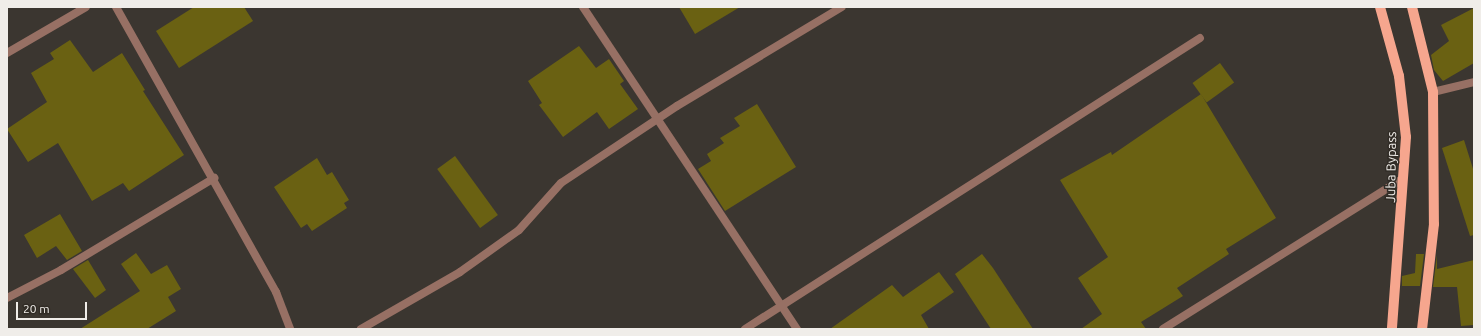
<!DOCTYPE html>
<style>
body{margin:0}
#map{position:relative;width:1481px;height:336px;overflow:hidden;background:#3b3630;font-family:Ubuntu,sans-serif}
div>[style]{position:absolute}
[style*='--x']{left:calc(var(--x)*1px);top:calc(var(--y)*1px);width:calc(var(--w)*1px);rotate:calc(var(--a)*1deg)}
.building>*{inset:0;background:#6a6112;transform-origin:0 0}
.street>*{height:8px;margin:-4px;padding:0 4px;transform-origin:4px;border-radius:4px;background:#977064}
.primary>*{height:10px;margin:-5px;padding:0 5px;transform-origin:5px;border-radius:5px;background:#f6a68e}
span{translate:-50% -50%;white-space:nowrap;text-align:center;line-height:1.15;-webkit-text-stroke:3px #312c26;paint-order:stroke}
.street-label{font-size:13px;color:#f0ede9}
.frame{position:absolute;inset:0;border:8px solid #f0ede9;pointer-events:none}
.scale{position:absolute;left:16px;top:302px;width:71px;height:18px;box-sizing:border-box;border:2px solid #f0ede9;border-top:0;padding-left:5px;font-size:12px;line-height:14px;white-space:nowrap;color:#f0ede9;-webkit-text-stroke:3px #312c26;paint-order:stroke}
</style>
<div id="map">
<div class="building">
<i style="clip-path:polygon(194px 7px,244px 7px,253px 21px,179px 68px,156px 31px)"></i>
<i style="clip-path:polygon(679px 7px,740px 7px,695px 34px)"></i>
<i style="clip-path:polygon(1474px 8px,1474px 63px,1443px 81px,1434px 70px,1431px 55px,1449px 41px,1441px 25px)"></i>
<i style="clip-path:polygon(70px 40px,93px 72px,122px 53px,145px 90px,143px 91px,184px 155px,129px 191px,123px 183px,92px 201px,58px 143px,28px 162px,7px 129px,47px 102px,31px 73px,54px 59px,50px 53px)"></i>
<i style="clip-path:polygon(579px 46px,596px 68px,609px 59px,624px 81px,620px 84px,638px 109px,609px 129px,597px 112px,563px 137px,539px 105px,542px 103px,528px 81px)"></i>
<i style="left:1220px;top:63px;width:24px;height:34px;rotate:54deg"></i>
<i style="clip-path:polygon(1201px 94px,1276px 218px,1226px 249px,1229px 254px,1177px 288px,1183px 296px,1141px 322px,1146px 329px,1081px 329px,1102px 314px,1078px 278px,1108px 257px,1060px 180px,1111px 152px,1112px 155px)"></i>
<i style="clip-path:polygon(757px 104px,796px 167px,725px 211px,698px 169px,711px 161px,707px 154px,724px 143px,720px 138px,740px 126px,734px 118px)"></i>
<i style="clip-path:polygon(1464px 140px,1474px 172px,1474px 235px,1470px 236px,1442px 148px)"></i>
<i style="left:455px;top:156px;width:73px;height:22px;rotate:54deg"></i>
<i style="clip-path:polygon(317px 158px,327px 175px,332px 172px,349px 200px,344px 203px,347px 208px,312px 231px,307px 224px,301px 228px,274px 187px)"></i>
<i style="clip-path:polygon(60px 214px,82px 251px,67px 260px,56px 246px,37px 258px,24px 235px)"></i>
<i style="clip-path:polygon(136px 253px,151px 274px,167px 265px,181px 289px,168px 297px,176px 311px,147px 329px,80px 329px,140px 291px,121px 264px)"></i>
<i style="clip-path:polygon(982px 254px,993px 268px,1033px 329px,991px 329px,955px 274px)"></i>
<i style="clip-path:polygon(1416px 254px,1424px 254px,1420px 286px,1402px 286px,1402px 276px,1415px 273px)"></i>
<i style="clip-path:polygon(1437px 255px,1437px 269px,1474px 260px,1474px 325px,1461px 326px,1457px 287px,1433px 287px)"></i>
<i style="clip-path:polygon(88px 260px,106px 290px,95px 298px,73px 269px)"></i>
<i style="clip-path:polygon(939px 272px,954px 292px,921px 315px,929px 329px,830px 329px,892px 285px,903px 297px)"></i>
</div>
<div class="street">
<i style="--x:116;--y:7;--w:327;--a:60.7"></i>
<i style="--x:276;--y:292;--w:40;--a:69"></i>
<i style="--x:583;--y:7;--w:387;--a:56.4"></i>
<i style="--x:7;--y:53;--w:91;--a:-30.2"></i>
<i style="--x:1433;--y:92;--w:42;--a:-13.7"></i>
<i style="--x:7;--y:298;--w:61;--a:-27.4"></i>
<i style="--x:61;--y:270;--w:179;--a:-31"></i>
<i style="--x:361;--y:329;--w:114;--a:-29.9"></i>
<i style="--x:460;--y:272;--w:72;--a:-35.4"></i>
<i style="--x:519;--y:230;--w:63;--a:-48.2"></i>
<i style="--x:561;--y:183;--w:139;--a:-33.6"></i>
<i style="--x:677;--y:106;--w:192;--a:-31"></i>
<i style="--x:745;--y:329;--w:540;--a:-32.6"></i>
<i style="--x:1163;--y:329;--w:279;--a:-32.1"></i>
</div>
<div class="primary">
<i style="--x:1380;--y:7;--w:72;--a:74.6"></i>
<i style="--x:1399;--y:76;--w:61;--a:83.5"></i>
<i style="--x:1406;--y:137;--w:193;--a:94.2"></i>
<i style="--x:1412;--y:7;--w:88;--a:76.1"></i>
<i style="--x:1433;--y:92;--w:132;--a:89.6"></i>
<i style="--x:1434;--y:224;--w:106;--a:96.5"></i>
</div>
<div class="street-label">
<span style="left:1391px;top:167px;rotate:-89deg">Juba Bypass</span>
</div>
<div class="frame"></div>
<div class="scale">20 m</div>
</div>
